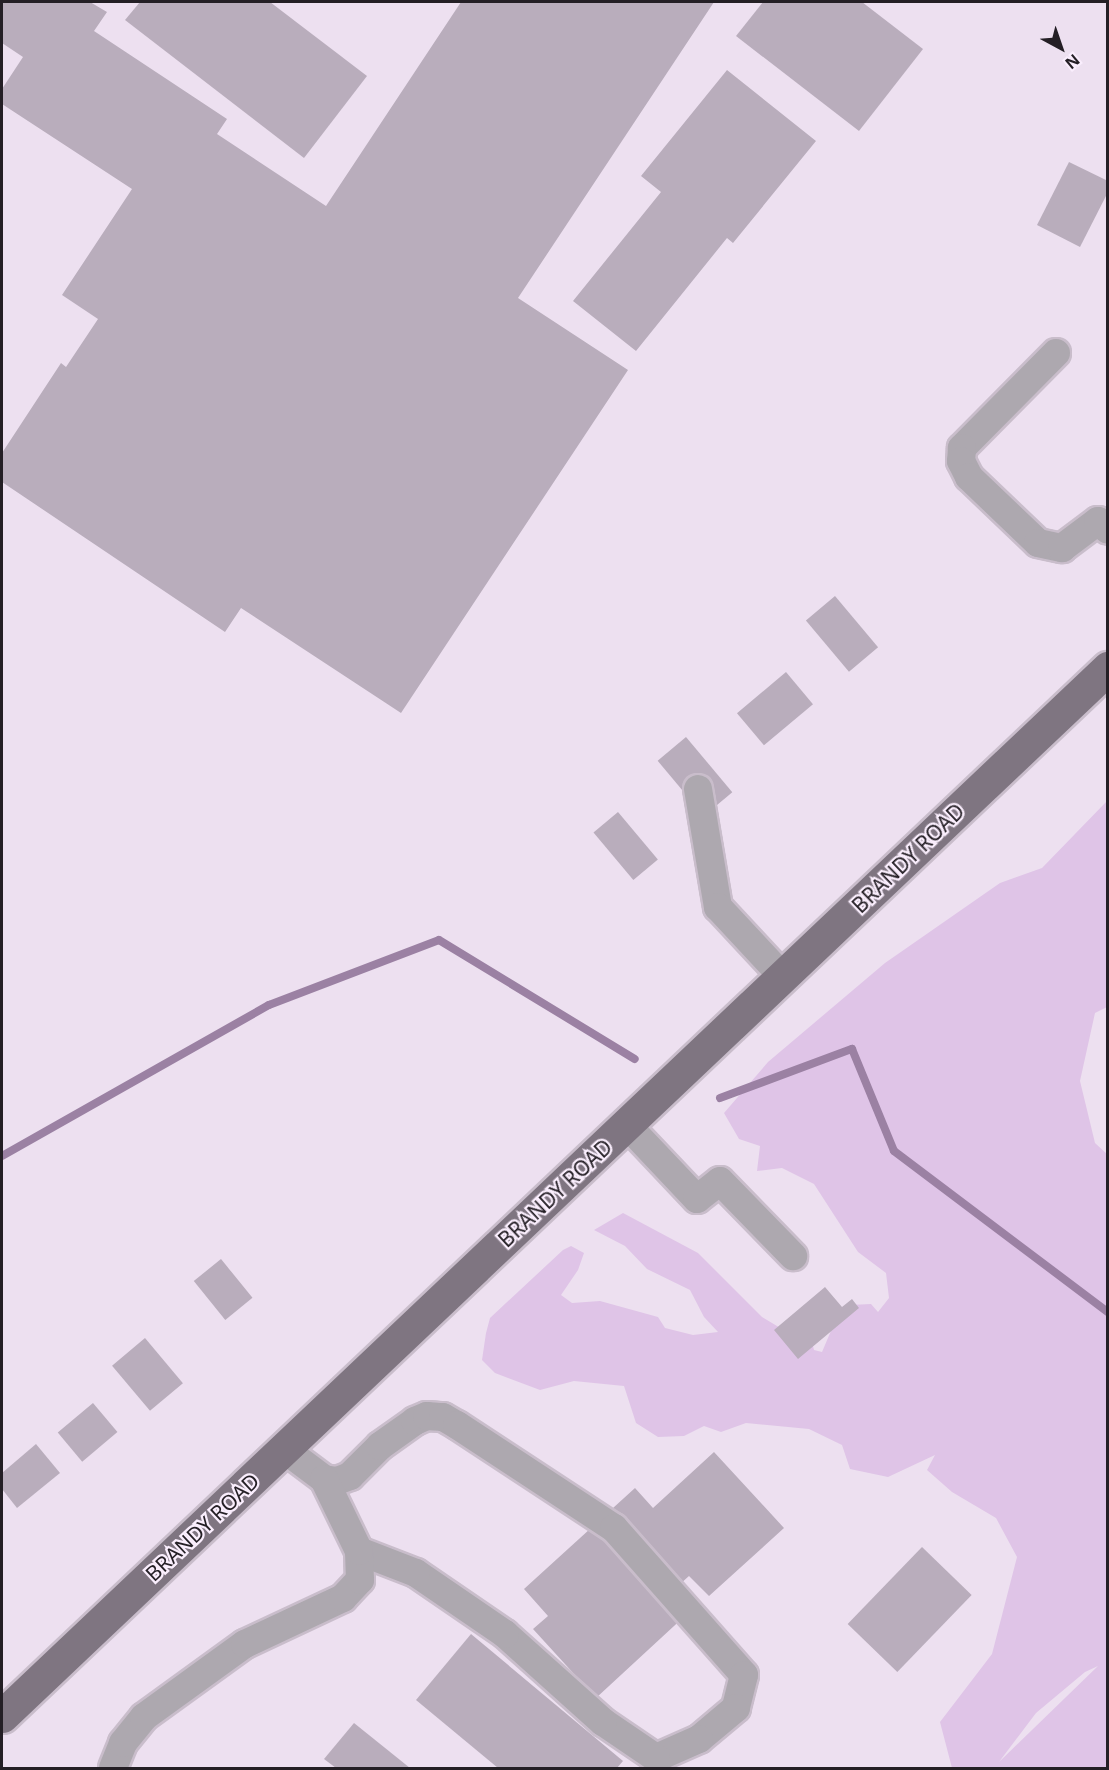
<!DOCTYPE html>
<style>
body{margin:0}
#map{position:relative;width:1109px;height:1770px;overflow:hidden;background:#ede0f0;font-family:"Noto Sans",sans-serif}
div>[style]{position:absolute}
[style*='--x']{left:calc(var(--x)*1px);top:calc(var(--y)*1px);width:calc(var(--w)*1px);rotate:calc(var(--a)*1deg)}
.green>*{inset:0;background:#dfc4e7}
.stream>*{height:8px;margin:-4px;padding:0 4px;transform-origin:4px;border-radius:4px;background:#9b81a3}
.building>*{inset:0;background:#b9adbc;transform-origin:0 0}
.roads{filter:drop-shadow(2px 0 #c9bdcb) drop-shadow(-2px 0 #c9bdcb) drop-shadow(0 2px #c9bdcb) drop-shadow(0 -2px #c9bdcb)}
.minor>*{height:28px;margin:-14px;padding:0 14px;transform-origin:14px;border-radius:14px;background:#ada8af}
.major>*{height:33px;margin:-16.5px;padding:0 16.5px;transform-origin:16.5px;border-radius:16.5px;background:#7f7581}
span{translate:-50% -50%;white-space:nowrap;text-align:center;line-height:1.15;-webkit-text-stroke:4.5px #faeefd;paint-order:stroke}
.street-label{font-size:21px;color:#241f25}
.frame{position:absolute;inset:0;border:3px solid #241f25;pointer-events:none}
.north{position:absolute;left:1031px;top:18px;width:60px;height:60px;-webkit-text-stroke:4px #faeefd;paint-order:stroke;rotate:140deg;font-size:16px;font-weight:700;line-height:24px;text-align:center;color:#241f25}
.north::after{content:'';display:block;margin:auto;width:21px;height:27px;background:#241f25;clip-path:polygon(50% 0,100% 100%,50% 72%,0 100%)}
</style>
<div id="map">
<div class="green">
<i style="clip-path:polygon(evenodd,1107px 801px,1107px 1007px,1095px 1013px,1080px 1081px,1095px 1143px,1108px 1155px,1107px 1768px,952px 1768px,940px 1722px,992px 1654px,1017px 1557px,996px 1518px,952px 1492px,927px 1470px,935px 1455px,888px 1477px,850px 1469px,842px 1445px,809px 1429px,746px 1423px,721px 1432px,704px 1426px,684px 1436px,658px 1437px,636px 1423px,624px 1386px,574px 1381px,540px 1390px,495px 1373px,482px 1360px,486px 1333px,490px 1318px,563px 1250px,571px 1246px,584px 1253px,578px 1270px,561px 1295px,572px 1303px,600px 1301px,658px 1317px,665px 1328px,693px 1335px,718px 1332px,704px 1317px,690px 1290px,647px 1269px,625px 1246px,594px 1230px,623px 1213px,698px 1253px,762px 1317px,787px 1332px,809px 1331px,814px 1350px,822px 1352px,839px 1312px,850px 1305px,871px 1304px,878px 1312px,889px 1298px,886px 1273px,858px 1252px,814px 1184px,782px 1168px,757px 1171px,760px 1146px,739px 1139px,724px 1113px,768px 1062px,885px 963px,1000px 883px,1042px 868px,1107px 801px,1098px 1666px,999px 1762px,1036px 1713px,1085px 1672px,1098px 1666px)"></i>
</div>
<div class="stream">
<i style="--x:720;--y:1098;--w:141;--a:-20.4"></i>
<i style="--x:852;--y:1049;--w:110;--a:67.6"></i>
<i style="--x:894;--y:1151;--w:268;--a:37"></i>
<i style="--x:2;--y:1156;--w:307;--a:-29.5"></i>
<i style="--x:269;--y:1005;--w:182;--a:-20.9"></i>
<i style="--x:439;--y:940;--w:229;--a:31.3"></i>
</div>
<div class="building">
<i style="clip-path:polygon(2px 2px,90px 2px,107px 12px,94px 31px,227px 119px,217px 134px,326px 206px,461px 2px,714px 2px,518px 298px,628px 370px,401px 713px,241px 608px,225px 632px,2px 482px,2px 453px,61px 363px,66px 367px,98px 319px,62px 295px,132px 189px,2px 104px,2px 89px,23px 57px,2px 43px)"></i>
<i style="clip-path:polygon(140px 2px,270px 2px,367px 76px,304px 158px,125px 20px)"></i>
<i style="clip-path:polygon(763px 2px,862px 2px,923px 49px,859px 131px,736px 36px)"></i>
<i style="clip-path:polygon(727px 70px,816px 141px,733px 243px,727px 238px,636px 351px,573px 301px,661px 192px,641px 176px)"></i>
<i style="clip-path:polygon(1069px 162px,1108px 181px,1108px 192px,1080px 247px,1037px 225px)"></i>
<i style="left:835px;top:596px;width:67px;height:38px;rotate:50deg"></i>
<i style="left:786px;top:672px;width:42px;height:64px;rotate:50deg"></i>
<i style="left:686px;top:737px;width:72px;height:37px;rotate:50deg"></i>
<i style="left:618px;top:812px;width:62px;height:32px;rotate:50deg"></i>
<i style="left:221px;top:1259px;width:50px;height:35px;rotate:51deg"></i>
<i style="clip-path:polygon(825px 1287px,842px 1307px,852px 1299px,859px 1308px,798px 1359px,774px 1330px)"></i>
<i style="left:145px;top:1338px;width:59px;height:43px;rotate:50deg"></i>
<i style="left:93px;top:1403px;width:38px;height:46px;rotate:50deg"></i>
<i style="clip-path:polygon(36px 1444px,60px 1473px,17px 1508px,2px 1489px,2px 1473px)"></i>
<i style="clip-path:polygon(714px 1452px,784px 1528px,709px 1596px,689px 1576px,669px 1594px,687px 1614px,596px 1698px,533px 1629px,548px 1616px,524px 1589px,635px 1488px,653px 1508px)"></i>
<i style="left:922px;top:1547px;width:69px;height:107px;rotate:44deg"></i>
<i style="clip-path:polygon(471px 1634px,623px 1761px,617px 1768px,498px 1768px,416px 1700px)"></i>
<i style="clip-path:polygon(354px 1723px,410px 1768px,336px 1768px,324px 1759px)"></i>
</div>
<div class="roads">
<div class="minor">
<i style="--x:1056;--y:353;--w:134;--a:134.7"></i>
<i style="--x:962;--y:448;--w:13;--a:94"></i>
<i style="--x:961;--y:461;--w:18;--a:63"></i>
<i style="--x:969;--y:477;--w:95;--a:43.7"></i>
<i style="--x:1038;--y:543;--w:25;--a:12"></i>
<i style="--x:1062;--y:548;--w:45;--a:-36.9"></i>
<i style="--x:1098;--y:521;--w:13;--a:42"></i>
<i style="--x:698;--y:789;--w:120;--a:80.4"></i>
<i style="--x:718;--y:907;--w:96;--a:47.1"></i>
<i style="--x:627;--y:1125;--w:102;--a:46.6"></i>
<i style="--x:697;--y:1199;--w:29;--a:-38"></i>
<i style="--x:720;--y:1181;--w:105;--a:45.8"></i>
<i style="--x:284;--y:1449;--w:50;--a:36.9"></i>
<i style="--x:324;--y:1479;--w:13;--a:9"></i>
<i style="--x:337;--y:1481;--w:14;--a:-21"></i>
<i style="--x:350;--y:1476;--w:42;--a:-45"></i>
<i style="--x:380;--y:1446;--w:43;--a:-35.5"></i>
<i style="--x:415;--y:1421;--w:13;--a:-23"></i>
<i style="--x:427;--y:1416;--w:16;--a:4"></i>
<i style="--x:443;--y:1417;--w:16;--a:30"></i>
<i style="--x:457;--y:1425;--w:188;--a:33.3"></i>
<i style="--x:614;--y:1528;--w:196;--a:48.5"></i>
<i style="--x:744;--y:1675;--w:34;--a:104"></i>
<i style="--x:736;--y:1708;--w:48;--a:140"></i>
<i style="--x:699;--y:1739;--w:47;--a:156.2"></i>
<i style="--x:656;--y:1758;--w:64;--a:-145.8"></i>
<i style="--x:603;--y:1722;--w:132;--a:-138.1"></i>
<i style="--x:505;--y:1634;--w:108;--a:-145.6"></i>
<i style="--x:416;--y:1573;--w:61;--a:-158.9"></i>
<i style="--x:113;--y:1768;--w:27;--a:-68"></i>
<i style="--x:123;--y:1743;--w:33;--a:-51"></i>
<i style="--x:144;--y:1717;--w:125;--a:-35.9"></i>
<i style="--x:245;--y:1644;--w:108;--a:-25.1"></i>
<i style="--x:343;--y:1598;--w:25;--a:-47"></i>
<i style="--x:360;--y:1580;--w:29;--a:-92"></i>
<i style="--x:359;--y:1551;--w:80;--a:-115.9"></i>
</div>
<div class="major">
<i style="--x:2;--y:1716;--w:1524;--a:-43.46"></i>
</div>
</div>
<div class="street-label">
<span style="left:908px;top:858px;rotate:-44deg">BRANDY ROAD</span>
<span style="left:555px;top:1193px;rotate:-43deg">BRANDY ROAD</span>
<span style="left:202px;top:1527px;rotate:-43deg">BRANDY ROAD</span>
</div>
<div class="frame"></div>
<div class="north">N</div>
</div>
